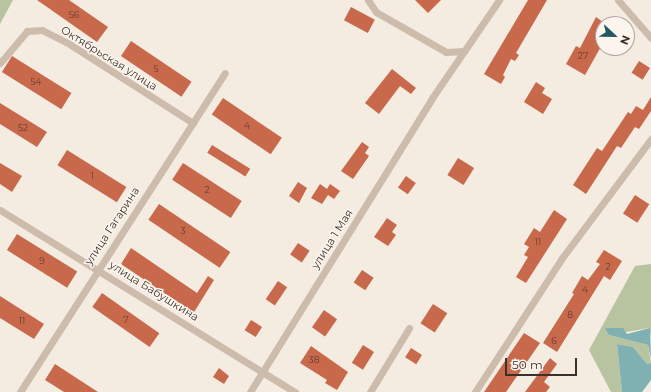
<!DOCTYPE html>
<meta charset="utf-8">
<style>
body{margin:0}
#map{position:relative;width:651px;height:392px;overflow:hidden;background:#f4ebe1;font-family:Montserrat,sans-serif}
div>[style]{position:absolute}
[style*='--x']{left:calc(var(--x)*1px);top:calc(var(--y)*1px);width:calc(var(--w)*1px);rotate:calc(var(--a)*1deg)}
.green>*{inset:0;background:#b8c4a0}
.water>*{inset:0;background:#7fb0b2}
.building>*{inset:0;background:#c8694b;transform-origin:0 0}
.minor>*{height:7px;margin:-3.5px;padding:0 3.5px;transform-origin:3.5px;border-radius:3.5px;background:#cdbbac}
span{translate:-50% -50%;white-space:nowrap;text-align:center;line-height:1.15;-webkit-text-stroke:3px #fbf5ee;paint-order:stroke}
.number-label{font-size:9px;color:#5e3e33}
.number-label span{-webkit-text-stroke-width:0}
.street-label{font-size:11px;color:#3b302b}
.north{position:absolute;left:595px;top:16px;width:40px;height:40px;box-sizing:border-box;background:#fbf5ee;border:1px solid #aea6a0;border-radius:50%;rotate:112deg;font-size:11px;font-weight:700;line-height:16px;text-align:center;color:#3b302b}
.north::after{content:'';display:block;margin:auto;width:14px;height:18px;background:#1f5a5e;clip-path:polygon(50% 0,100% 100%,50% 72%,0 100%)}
.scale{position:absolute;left:505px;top:358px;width:72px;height:18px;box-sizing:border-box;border:2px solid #3b302b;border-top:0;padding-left:5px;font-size:12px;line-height:14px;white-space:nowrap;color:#3b302b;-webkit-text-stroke:3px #fbf5ee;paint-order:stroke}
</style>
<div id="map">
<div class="green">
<i style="clip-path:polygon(0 0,13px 0,0 24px)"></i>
<i style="clip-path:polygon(651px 264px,651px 336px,649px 328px,609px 335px,648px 345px,651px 363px,647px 364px,633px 347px,617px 344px,622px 392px,611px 392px,589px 350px,635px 266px)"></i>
</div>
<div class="water">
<i style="clip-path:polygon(605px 328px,623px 328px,627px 334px,650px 328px,651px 359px,648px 345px,609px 335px)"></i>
<i style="clip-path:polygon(617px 344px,633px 347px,647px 364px,651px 363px,651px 380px,642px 392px,622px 392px)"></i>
</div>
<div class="building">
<i style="clip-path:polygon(37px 0,69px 0,108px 27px,97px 42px)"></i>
<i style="clip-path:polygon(415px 0,441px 0,428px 13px)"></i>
<i style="clip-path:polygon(528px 0,547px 0,516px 53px,519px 55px,515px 61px,511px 59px,503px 75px,505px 77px,501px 84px,484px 74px)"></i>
<i style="left:351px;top:7px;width:27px;height:15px;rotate:28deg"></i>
<i style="clip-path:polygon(596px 17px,603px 22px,603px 43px,585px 75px,566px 64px,576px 46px,580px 48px)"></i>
<i style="left:131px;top:41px;width:73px;height:18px;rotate:34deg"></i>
<i style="left:12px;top:56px;width:70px;height:19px;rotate:32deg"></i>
<i style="left:639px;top:61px;width:13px;height:14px;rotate:32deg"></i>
<i style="clip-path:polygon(392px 69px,416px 88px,411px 94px,400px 86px,379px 114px,365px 103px)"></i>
<i style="clip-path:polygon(536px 82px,545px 88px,542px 93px,552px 99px,543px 114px,524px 102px)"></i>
<i style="clip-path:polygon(651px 97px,651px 111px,639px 129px,635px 127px,621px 148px,617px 146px,586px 194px,573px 185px,597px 148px,602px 151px,628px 112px,631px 114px,636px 106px,643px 110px)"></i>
<i style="left:223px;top:98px;width:71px;height:20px;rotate:34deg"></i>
<i style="clip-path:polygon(0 103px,47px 132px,37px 147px,0 124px)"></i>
<i style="clip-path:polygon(362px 142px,369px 147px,365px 153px,369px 156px,353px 179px,341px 171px)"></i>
<i style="left:212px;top:145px;width:45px;height:9px;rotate:32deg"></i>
<i style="left:67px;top:150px;width:70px;height:18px;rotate:32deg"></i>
<i style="left:458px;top:158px;width:19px;height:20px;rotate:32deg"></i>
<i style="clip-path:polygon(0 163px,22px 176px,12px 192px,0 184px)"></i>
<i style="left:183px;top:163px;width:70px;height:20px;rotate:33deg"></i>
<i style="left:406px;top:176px;width:12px;height:14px;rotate:35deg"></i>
<i style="clip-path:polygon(298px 182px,307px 188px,299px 203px,289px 196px)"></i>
<i style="clip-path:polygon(320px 184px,327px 189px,330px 184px,340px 191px,334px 199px,328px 195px,322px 204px,311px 198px)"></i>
<i style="left:635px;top:195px;width:17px;height:22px;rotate:33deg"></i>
<i style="left:159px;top:204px;width:86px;height:19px;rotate:34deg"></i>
<i style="clip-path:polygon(554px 210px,567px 219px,526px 283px,516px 277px,528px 257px,524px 255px,529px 247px,524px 244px,534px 228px,540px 232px)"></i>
<i style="clip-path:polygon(387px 218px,397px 225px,392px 232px,396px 235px,388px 246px,374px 237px)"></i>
<i style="left:17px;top:234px;width:71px;height:19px;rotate:32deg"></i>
<i style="left:298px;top:243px;width:14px;height:14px;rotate:34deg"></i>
<i style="clip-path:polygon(131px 248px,197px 293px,208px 276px,214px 280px,191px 317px,185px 313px,188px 309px,121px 264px)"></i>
<i style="clip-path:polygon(604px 250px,622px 261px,610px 280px,604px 276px,557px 352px,543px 343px,574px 294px,572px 293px,582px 276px,588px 280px,600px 264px,596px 262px)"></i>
<i style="left:362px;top:270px;width:14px;height:15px;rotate:34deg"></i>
<i style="left:278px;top:281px;width:11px;height:22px;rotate:34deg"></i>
<i style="left:102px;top:293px;width:70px;height:17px;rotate:35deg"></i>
<i style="clip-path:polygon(0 296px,44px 324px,34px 339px,0 318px)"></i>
<i style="left:433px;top:304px;width:17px;height:23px;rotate:33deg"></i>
<i style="left:324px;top:310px;width:16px;height:21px;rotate:35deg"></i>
<i style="left:251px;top:320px;width:13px;height:12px;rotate:32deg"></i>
<i style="clip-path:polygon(524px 333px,540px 343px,506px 392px,484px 392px)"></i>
<i style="left:363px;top:345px;width:13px;height:21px;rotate:32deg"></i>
<i style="clip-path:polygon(311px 346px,348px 372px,337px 390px,325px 383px,327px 380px,300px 363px)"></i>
<i style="left:411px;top:348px;width:13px;height:11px;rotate:32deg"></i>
<i style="clip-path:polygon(550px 358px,557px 364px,544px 382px,550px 387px,546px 392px,525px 392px)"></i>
<i style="clip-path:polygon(55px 364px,98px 392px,64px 392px,45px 380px)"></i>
<i style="clip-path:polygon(219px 368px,229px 376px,224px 384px,213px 377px)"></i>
</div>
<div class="minor">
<i style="--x:368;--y:0;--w:14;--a:56"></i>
<i style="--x:376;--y:12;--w:81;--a:29.7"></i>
<i style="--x:446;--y:52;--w:18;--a:-3"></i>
<i style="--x:618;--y:0;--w:50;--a:49"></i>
<i style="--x:0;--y:63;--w:42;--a:-49.8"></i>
<i style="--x:27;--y:31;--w:15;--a:-4"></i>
<i style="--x:42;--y:30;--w:33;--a:27"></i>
<i style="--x:71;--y:45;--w:145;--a:32.6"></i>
<i style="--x:0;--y:210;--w:347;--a:31.7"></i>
<i style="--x:20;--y:392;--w:379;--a:-57.3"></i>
<i style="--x:250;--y:392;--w:346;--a:-58.2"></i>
<i style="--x:432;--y:98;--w:119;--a:-55.6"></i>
<i style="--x:370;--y:392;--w:75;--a:-58.6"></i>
<i style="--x:475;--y:392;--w:160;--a:-57"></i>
<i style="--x:562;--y:258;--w:149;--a:-53.2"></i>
</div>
<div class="number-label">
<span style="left:74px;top:15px">56</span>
<span style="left:583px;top:56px">27</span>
<span style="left:156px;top:69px">5</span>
<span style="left:36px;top:82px">54</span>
<span style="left:247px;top:126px">4</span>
<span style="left:23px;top:128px">52</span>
<span style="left:92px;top:176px">1</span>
<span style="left:207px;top:190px">2</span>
<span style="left:183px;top:231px">3</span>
<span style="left:538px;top:242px">11</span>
<span style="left:42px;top:261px">9</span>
<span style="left:608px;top:267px">2</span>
<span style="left:585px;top:290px">4</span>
<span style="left:570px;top:315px">8</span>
<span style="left:126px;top:320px">7</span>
<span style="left:22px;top:321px">11</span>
<span style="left:554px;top:341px">6</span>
<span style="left:314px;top:360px">38</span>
</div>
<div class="street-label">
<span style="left:109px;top:58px;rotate:32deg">Октябрьская улица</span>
<span style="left:112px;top:226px;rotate:-57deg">улица Гагарина</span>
<span style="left:332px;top:239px;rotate:-58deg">улица 1 Мая</span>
<span style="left:154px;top:291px;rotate:32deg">улица Бабушкина</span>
</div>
<div class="north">N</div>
<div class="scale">50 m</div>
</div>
